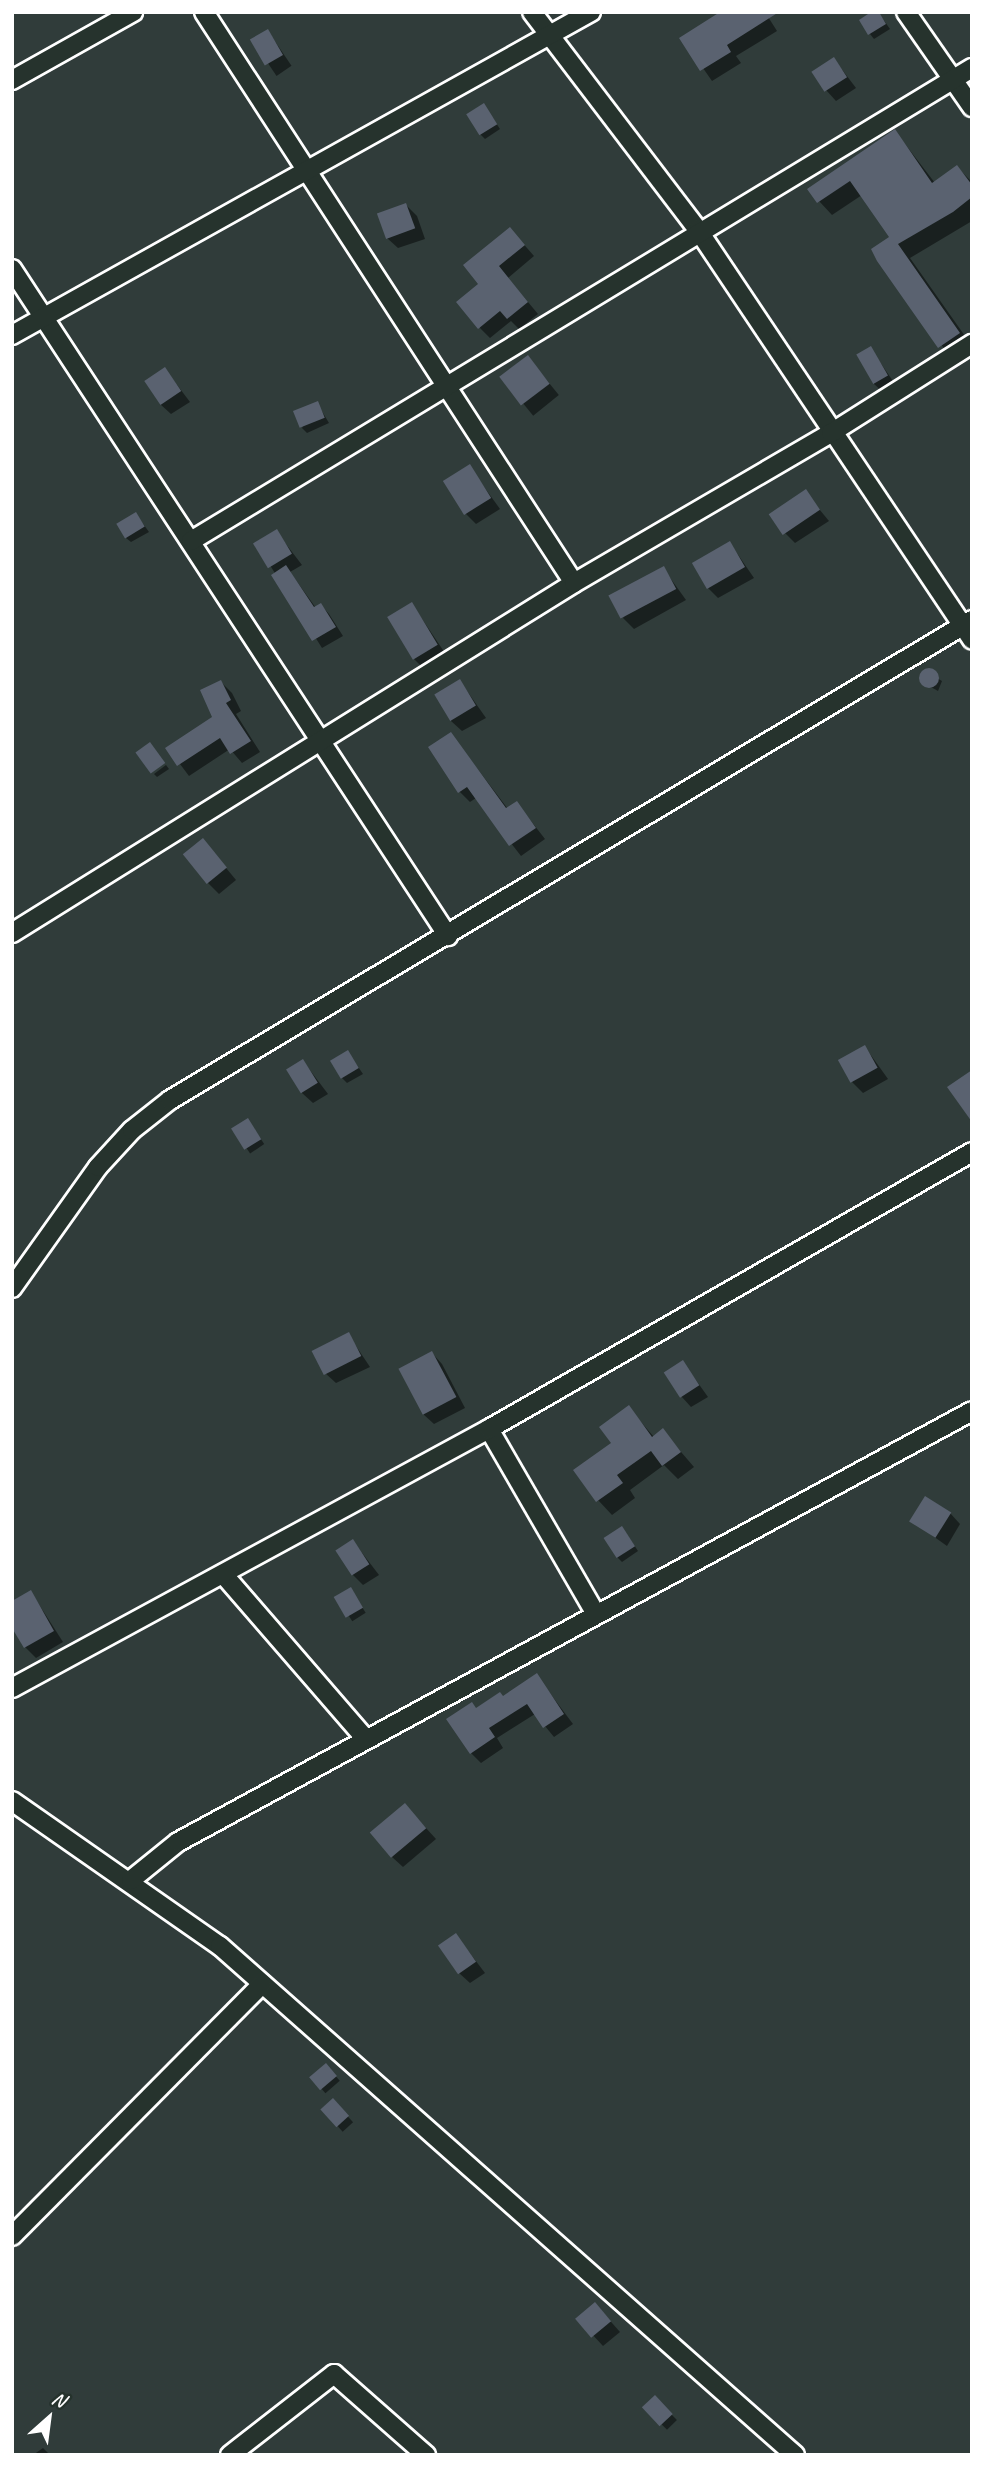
<!DOCTYPE html>
<style>
body{margin:0}
#map{position:relative;width:984px;height:2467px;overflow:hidden;background:#303c3a;font-family:Caveat,sans-serif}
div>[style]{position:absolute}
[style*='--x']{left:calc(var(--x)*1px);top:calc(var(--y)*1px);width:calc(var(--w)*1px);rotate:calc(var(--a)*1deg)}
.shadow>*{inset:0;background:#0007;transform-origin:0 0}
.building>*{inset:0;background:#5a6270;transform-origin:0 0}
.round{border-radius:50%}
.roads{filter:drop-shadow(2px 0 #fff) drop-shadow(-2px 0 #fff) drop-shadow(0 2px #fff) drop-shadow(0 -2px #fff)}
.street>*{height:18px;margin:-9px;padding:0 9px;transform-origin:9px;border-radius:9px;background:#26332d}
span{translate:-50% -50%;white-space:nowrap;text-align:center;line-height:1.15;-webkit-text-stroke:5px #26332d;paint-order:stroke}
.frame{position:absolute;inset:0;border:14px solid #fff;pointer-events:none}
.north{position:absolute;left:14px;top:2383px;width:70px;height:70px;-webkit-text-stroke:5px #26332d;paint-order:stroke;rotate:28deg;font-size:19px;font-weight:700;line-height:28px;text-align:center;color:#fff}
.north::after{content:'';display:block;margin:auto;width:24px;height:32px;background:#fff;clip-path:polygon(50% 0,100% 100%,50% 72%,0 100%)}
</style>
<div id="map">
<div class="shadow">
<i style="clip-path:polygon(765px 12px,777px 31px,736px 56px,741px 63px,712px 81px,682px 38px)"></i>
<i style="clip-path:polygon(878px 12px,890px 29px,874px 39px,870px 34px)"></i>
<i style="left:268px;top:31px;width:42px;height:18px;rotate:56deg"></i>
<i style="clip-path:polygon(834px 59px,856px 88px,836px 101px,826px 90px)"></i>
<i style="clip-path:polygon(484px 105px,500px 129px,485px 139px,480px 134px)"></i>
<i style="clip-path:polygon(895px 131px,935px 183px,957px 167px,972px 182px,972px 221px,910px 258px,972px 346px,953px 361px,873px 249px,891px 237px,862px 195px,832px 215px,819px 201px)"></i>
<i style="clip-path:polygon(406px 205px,417px 216px,425px 239px,398px 248px,387px 238px)"></i>
<i style="clip-path:polygon(520px 240px,534px 256px,508px 278px,538px 314px,519px 329px,511px 321px,490px 338px,480px 328px,480px 284px)"></i>
<i style="clip-path:polygon(871px 349px,897px 387px,885px 394px,874px 384px)"></i>
<i style="left:528px;top:357px;width:49px;height:33px;rotate:51deg"></i>
<i style="clip-path:polygon(165px 369px,190px 402px,171px 414px,160px 404px)"></i>
<i style="clip-path:polygon(317px 403px,329px 423px,307px 433px,302px 428px)"></i>
<i style="clip-path:polygon(469px 466px,500px 509px,476px 524px,465px 513px)"></i>
<i style="clip-path:polygon(805px 492px,829px 521px,795px 543px,785px 533px)"></i>
<i style="clip-path:polygon(136px 514px,149px 532px,131px 542px,126px 538px)"></i>
<i style="clip-path:polygon(276px 531px,302px 565px,290px 572px,316px 608px,321px 605px,329px 614px,343px 636px,322px 648px,256px 543px)"></i>
<i style="clip-path:polygon(730px 543px,754px 578px,718px 598px,707px 587px)"></i>
<i style="clip-path:polygon(663px 568px,686px 600px,634px 629px,623px 618px)"></i>
<i style="clip-path:polygon(412px 604px,447px 656px,424px 669px,414px 659px)"></i>
<i style="clip-path:polygon(926px 672px,942px 681px,938px 691px,922px 682px)"></i>
<i style="clip-path:polygon(460px 681px,486px 718px,462px 731px,451px 721px)"></i>
<i style="clip-path:polygon(221px 682px,232px 693px,241px 711px,236px 714px,260px 752px,242px 763px,230px 749px,189px 776px,168px 748px,214px 718px)"></i>
<i style="clip-path:polygon(451px 734px,508px 809px,517px 803px,545px 839px,521px 856px,476px 798px,470px 802px,459px 791px)"></i>
<i style="clip-path:polygon(166px 765px,169px 769px,157px 777px,154px 774px)"></i>
<i style="clip-path:polygon(203px 840px,236px 880px,219px 894px,208px 883px)"></i>
<i style="clip-path:polygon(865px 1047px,888px 1079px,863px 1093px,852px 1082px)"></i>
<i style="clip-path:polygon(348px 1052px,363px 1074px,347px 1083px,342px 1078px)"></i>
<i style="clip-path:polygon(303px 1061px,328px 1094px,313px 1103px,302px 1093px)"></i>
<i style="left:248px;top:1120px;width:29px;height:17px;rotate:56deg"></i>
<i style="clip-path:polygon(348px 1334px,370px 1367px,336px 1383px,325px 1373px)"></i>
<i style="clip-path:polygon(432px 1353px,442px 1364px,465px 1408px,434px 1424px,423px 1414px)"></i>
<i style="clip-path:polygon(683px 1362px,708px 1397px,691px 1407px,681px 1396px)"></i>
<i style="clip-path:polygon(628px 1407px,654px 1437px,663px 1431px,694px 1467px,678px 1479px,664px 1465px,630px 1490px,635px 1498px,612px 1515px,598px 1500px)"></i>
<i style="clip-path:polygon(950px 1513px,960px 1524px,947px 1546px,912px 1521px)"></i>
<i style="clip-path:polygon(626px 1533px,638px 1551px,622px 1562px,617px 1557px)"></i>
<i style="clip-path:polygon(353px 1541px,379px 1575px,363px 1585px,352px 1574px)"></i>
<i style="left:351px;top:1590px;width:27px;height:16px;rotate:57deg"></i>
<i style="clip-path:polygon(31px 1592px,63px 1642px,36px 1658px,25px 1647px)"></i>
<i style="clip-path:polygon(537px 1676px,573px 1724px,554px 1737px,535px 1714px,497px 1738px,503px 1748px,481px 1763px,471px 1753px,503px 1698px)"></i>
<i style="clip-path:polygon(415px 1816px,436px 1839px,403px 1867px,392px 1857px)"></i>
<i style="clip-path:polygon(456px 1935px,485px 1973px,470px 1983px,459px 1973px)"></i>
<i style="left:326px;top:2065px;width:21px;height:19px;rotate:49deg"></i>
<i style="left:333px;top:2100px;width:30px;height:14px;rotate:48deg"></i>
<i style="clip-path:polygon(605px 2315px,620px 2332px,603px 2346px,578px 2319px)"></i>
<i style="left:655px;top:2398px;width:31px;height:14px;rotate:45deg"></i>
<i style="clip-path:polygon(43px 2448px,50px 2455px,33px 2455px)"></i>
</div>
<div class="building">
<i style="clip-path:polygon(720px 12px,779px 12px,727px 45px,731px 52px,700px 71px,679px 38px)"></i>
<i style="clip-path:polygon(871px 12px,879px 12px,886px 24px,868px 35px,859px 20px)"></i>
<i style="left:268px;top:29px;width:30px;height:21px;rotate:60deg"></i>
<i style="left:834px;top:57px;width:24px;height:27px;rotate:57deg"></i>
<i style="left:484px;top:103px;width:25px;height:21px;rotate:58deg"></i>
<i style="clip-path:polygon(895px 129px,932px 183px,957px 165px,972px 185px,972px 197px,953px 212px,898px 244px,960px 333px,938px 348px,877px 261px,871px 249px,889px 237px,850px 181px,817px 203px,807px 189px)"></i>
<i style="left:406px;top:203px;width:27px;height:31px;rotate:70deg"></i>
<i style="clip-path:polygon(510px 227px,525px 245px,499px 266px,528px 302px,507px 319px,500px 311px,478px 329px,456px 302px,478px 284px,463px 265px)"></i>
<i style="left:871px;top:346px;width:34px;height:17px;rotate:60deg"></i>
<i style="left:528px;top:355px;width:36px;height:36px;rotate:53deg"></i>
<i style="left:165px;top:367px;width:29px;height:25px;rotate:56deg"></i>
<i style="left:318px;top:401px;width:18px;height:27px;rotate:68deg"></i>
<i style="left:470px;top:464px;width:40px;height:32px;rotate:58deg"></i>
<i style="left:806px;top:489px;width:25px;height:45px;rotate:56deg"></i>
<i style="left:136px;top:512px;width:17px;height:23px;rotate:59deg"></i>
<i style="left:277px;top:529px;width:29px;height:28px;rotate:59deg"></i>
<i style="left:730px;top:541px;width:30px;height:44px;rotate:60deg"></i>
<i style="clip-path:polygon(286px 565px,314px 607px,321px 603px,336px 627px,312px 641px,271px 575px)"></i>
<i style="left:664px;top:566px;width:26px;height:63px;rotate:62deg"></i>
<i style="left:412px;top:602px;width:50px;height:29px;rotate:59deg"></i>
<i class="round" style="left:919px;top:668px;width:20px;height:20px"></i>
<i style="left:460px;top:679px;width:31px;height:30px;rotate:59deg"></i>
<i style="clip-path:polygon(221px 680px,231px 700px,226px 703px,251px 741px,230px 754px,220px 738px,177px 766px,165px 748px,212px 717px,200px 690px)"></i>
<i style="clip-path:polygon(451px 732px,506px 808px,517px 801px,536px 828px,509px 846px,467px 787px,458px 793px,428px 747px)"></i>
<i style="left:150px;top:742px;width:26px;height:18px;rotate:54deg"></i>
<i style="left:203px;top:838px;width:38px;height:26px;rotate:51deg"></i>
<i style="left:865px;top:1045px;width:26px;height:31px;rotate:61deg"></i>
<i style="left:348px;top:1050px;width:21px;height:21px;rotate:59deg"></i>
<i style="left:303px;top:1059px;width:28px;height:20px;rotate:58deg"></i>
<i style="clip-path:polygon(972px 1070px,972px 1122px,947px 1087px)"></i>
<i style="left:248px;top:1118px;width:25px;height:20px;rotate:58deg"></i>
<i style="left:349px;top:1332px;width:27px;height:42px;rotate:63deg"></i>
<i style="left:432px;top:1351px;width:52px;height:38px;rotate:62deg"></i>
<i style="left:683px;top:1360px;width:30px;height:23px;rotate:57deg"></i>
<i style="clip-path:polygon(629px 1405px,652px 1437px,663px 1428px,681px 1452px,662px 1466px,651px 1451px,617px 1475px,623px 1483px,596px 1502px,573px 1470px,611px 1443px,599px 1427px)"></i>
<i style="left:925px;top:1496px;width:31px;height:30px;rotate:32deg"></i>
<i style="left:622px;top:1526px;width:24px;height:22px;rotate:57deg"></i>
<i style="left:353px;top:1539px;width:30px;height:21px;rotate:57deg"></i>
<i style="left:351px;top:1587px;width:24px;height:20px;rotate:60deg"></i>
<i style="clip-path:polygon(31px 1590px,54px 1631px,24px 1648px,12px 1628px,12px 1601px)"></i>
<i style="clip-path:polygon(537px 1673px,564px 1714px,543px 1728px,527px 1704px,489px 1728px,495px 1737px,470px 1754px,446px 1719px,472px 1702px,476px 1708px,500px 1692px,503px 1696px)"></i>
<i style="left:405px;top:1803px;width:33px;height:46px;rotate:50deg"></i>
<i style="left:456px;top:1933px;width:35px;height:22px;rotate:55deg"></i>
<i style="left:326px;top:2063px;width:17px;height:22px;rotate:50deg"></i>
<i style="left:333px;top:2098px;width:24px;height:17px;rotate:48deg"></i>
<i style="left:595px;top:2302px;width:25px;height:26px;rotate:50deg"></i>
<i style="left:655px;top:2395px;width:26px;height:18px;rotate:47deg"></i>
</div>
<div class="roads">
<div class="street">
<i style="--x:204;--y:12;--w:680;--a:57.06"></i>
<i style="--x:532;--y:12;--w:274;--a:52.7"></i>
<i style="--x:698;--y:230;--w:493;--a:56.2"></i>
<i style="--x:906;--y:12;--w:116;--a:55.2"></i>
<i style="--x:12;--y:80;--w:139;--a:-29.3"></i>
<i style="--x:12;--y:269;--w:797;--a:56.83"></i>
<i style="--x:12;--y:335;--w:663;--a:-29.16"></i>
<i style="--x:191;--y:541;--w:913;--a:-31.2"></i>
<i style="--x:12;--y:933;--w:662;--a:-31.91"></i>
<i style="--x:574;--y:583;--w:298;--a:-30.3"></i>
<i style="--x:831;--y:433;--w:167;--a:-32.3"></i>
<i style="--x:12;--y:1288;--w:148;--a:-54.6"></i>
<i style="--x:98;--y:1167;--w:50;--a:-47.4"></i>
<i style="--x:132;--y:1130;--w:48;--a:-38.3"></i>
<i style="--x:170;--y:1100;--w:935;--a:-30.9"></i>
<i style="--x:489;--y:1429;--w:214;--a:60"></i>
<i style="--x:223;--y:1574;--w:218;--a:49.1"></i>
<i style="--x:12;--y:1688;--w:543;--a:-28.5"></i>
<i style="--x:489;--y:1429;--w:557;--a:-29.83"></i>
<i style="--x:12;--y:1801;--w:254;--a:34.9"></i>
<i style="--x:220;--y:1946;--w:768;--a:41.52"></i>
<i style="--x:131;--y:1880;--w:60;--a:-39"></i>
<i style="--x:178;--y:1842;--w:903;--a:-28.49"></i>
<i style="--x:12;--y:2236;--w:355;--a:-45.2"></i>
<i style="--x:230;--y:2455;--w:132;--a:-37.9"></i>
<i style="--x:334;--y:2374;--w:123;--a:41.4"></i>
</div>
</div>
<div class="frame"></div>
<div class="north">N</div>
</div>
